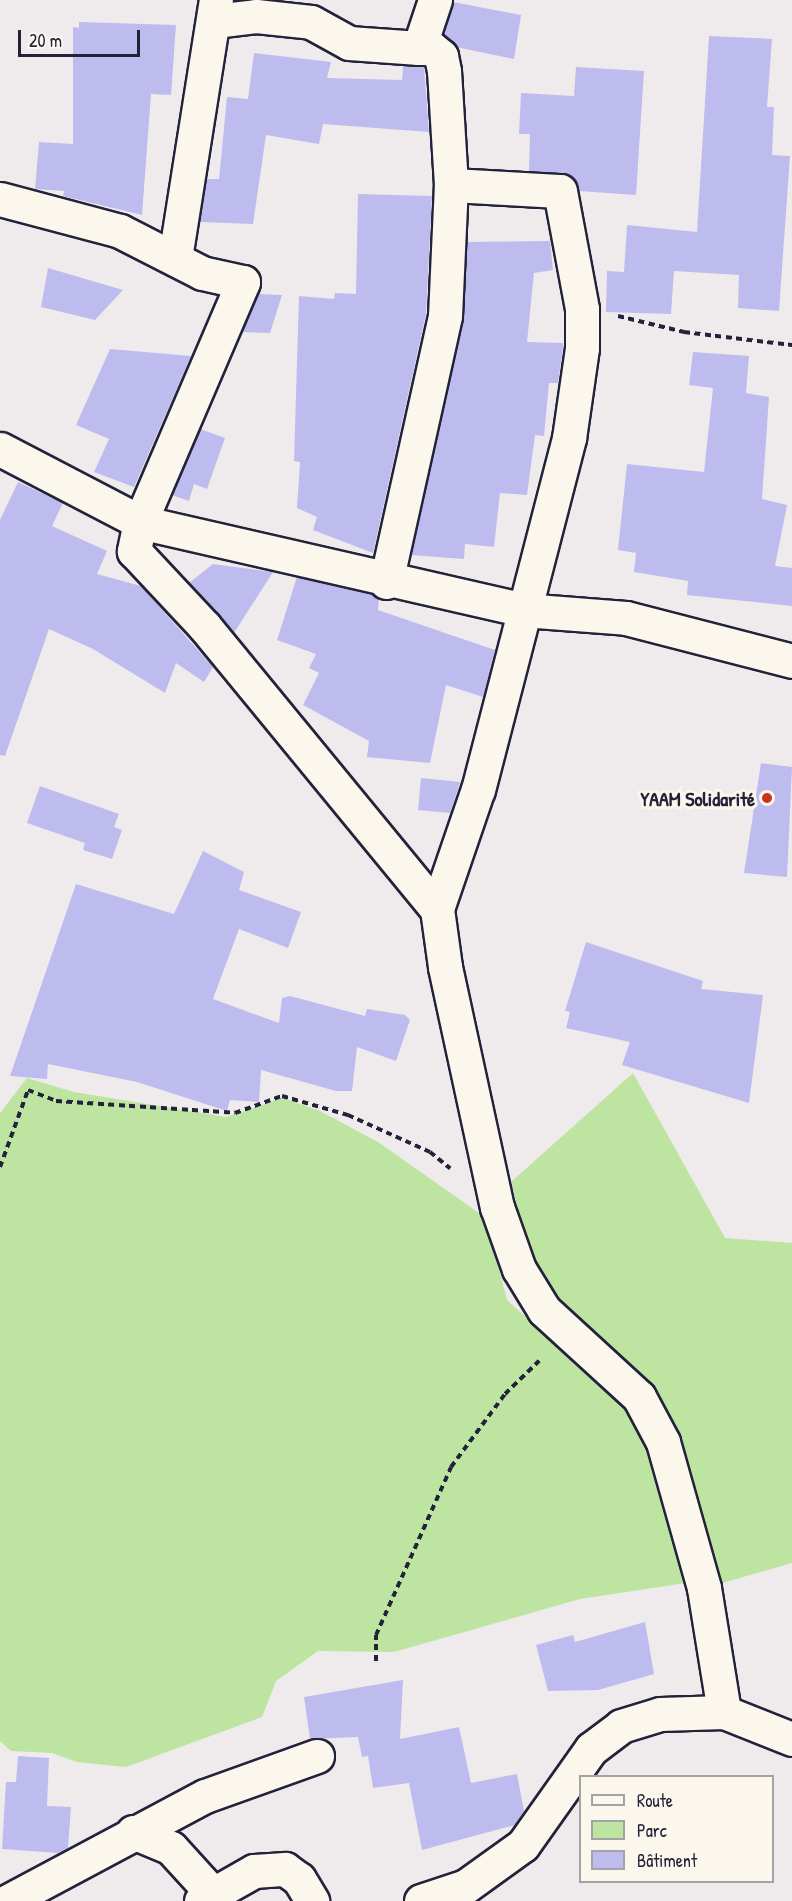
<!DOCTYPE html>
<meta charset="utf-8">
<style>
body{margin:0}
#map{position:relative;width:792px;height:1901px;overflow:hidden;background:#efebec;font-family:"Patrick Hand",sans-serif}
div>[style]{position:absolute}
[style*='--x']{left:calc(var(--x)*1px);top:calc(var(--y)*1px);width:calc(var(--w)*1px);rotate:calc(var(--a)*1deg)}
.green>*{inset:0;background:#bde4a0}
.building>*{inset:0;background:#bebcee}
.path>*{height:4px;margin-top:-2px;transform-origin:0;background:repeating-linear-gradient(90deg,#22223b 0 6px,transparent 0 10.5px)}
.roads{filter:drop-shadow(2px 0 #22223b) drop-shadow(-2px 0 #22223b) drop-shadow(0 2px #22223b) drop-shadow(0 -2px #22223b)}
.minor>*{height:33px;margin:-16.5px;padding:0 16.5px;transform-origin:16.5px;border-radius:16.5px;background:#fbf7ec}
.dots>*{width:16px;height:16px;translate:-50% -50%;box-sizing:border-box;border:3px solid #fbf7ec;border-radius:50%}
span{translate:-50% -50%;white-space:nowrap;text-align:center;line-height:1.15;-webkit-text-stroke:6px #fbf7ec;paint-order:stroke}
.poi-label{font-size:20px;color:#22223b;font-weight:700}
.right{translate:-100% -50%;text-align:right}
.legend{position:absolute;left:579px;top:1775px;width:195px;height:108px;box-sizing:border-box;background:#fbf7ec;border:2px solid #a4a2a5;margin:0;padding:8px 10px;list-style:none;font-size:18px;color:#22223b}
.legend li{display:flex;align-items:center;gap:12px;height:30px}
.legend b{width:30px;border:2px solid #a4a2a5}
.scale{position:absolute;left:18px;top:30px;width:122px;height:27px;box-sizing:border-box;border:3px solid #22223b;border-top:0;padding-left:8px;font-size:18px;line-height:21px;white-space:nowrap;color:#22223b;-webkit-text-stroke:4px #fbf7ec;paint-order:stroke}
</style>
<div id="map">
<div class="green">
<i style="clip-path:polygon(633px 1073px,725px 1238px,792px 1243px,792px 1563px,712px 1586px,665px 1404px,540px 1295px,511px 1182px)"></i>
<i style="clip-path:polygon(27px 1078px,74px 1092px,226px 1117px,283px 1098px,320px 1111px,378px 1142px,486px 1218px,507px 1300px,648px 1427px,686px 1583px,580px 1599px,394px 1652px,318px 1651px,276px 1681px,262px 1717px,126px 1767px,77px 1762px,52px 1753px,11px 1751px,0 1741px,0 1113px)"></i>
</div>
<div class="building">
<i style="clip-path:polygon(453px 2px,521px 15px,514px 59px,456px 47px,443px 34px)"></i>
<i style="clip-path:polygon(79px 22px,176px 25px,171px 95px,151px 94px,142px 215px,63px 196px,64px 191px,35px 189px,39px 142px,73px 144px,73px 27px,79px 28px)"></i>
<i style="clip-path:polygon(709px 36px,772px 39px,767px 107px,774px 107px,772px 155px,790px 156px,779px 311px,738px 308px,739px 275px,674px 271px,671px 314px,606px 312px,607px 271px,624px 272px,627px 225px,697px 232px)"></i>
<i style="clip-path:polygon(254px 53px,331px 62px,327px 78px,402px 80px,403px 66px,424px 67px,429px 132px,323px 124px,319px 144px,266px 135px,253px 224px,200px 222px,207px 179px,219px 179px,227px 97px,248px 99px)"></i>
<i style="clip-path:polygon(576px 67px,644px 71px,636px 195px,579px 191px,569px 174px,529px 171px,530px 134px,519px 134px,521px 93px,574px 96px)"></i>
<i style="clip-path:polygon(358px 194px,432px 196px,426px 314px,373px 553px,313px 530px,317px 517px,297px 508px,300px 462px,294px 461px,299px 296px,334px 299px,335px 293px,356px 294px)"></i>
<i style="clip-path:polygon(550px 241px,553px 270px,534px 273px,527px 342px,563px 343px,563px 347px,558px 383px,549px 383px,544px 436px,535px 435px,527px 495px,500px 493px,494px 547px,465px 544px,464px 559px,411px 555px,463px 320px,467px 242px)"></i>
<i style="clip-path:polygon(48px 268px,123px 290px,95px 320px,41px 307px)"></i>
<i style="clip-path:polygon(258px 294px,282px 295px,270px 333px,242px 332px)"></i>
<i style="clip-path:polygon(110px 349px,191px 356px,134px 487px,94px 472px,109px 439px,76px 425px)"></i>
<i style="clip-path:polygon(693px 352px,749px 356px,746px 393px,769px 397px,762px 499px,787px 505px,775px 566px,792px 568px,792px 606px,687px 595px,688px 581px,634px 572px,636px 553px,618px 550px,627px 464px,704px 472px,713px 388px,689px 385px)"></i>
<i style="clip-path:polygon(200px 429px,225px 438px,207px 489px,194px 484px,189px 501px,172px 495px)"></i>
<i style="clip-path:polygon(18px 482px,63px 503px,52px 526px,107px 551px,97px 574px,141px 586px,213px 667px,204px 682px,176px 663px,165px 693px,93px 649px,49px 629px,5px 756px,0 755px,0 520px)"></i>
<i style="clip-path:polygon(213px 564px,273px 572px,234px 633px,189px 583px)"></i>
<i style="clip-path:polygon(297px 577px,372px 595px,379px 599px,378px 610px,495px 650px,483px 697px,446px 685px,430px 763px,367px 757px,369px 741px,303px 705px,319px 673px,309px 668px,316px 654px,277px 640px)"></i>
<i style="clip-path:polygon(761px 763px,792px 767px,787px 877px,744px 873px)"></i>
<i style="clip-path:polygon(421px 778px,460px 782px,450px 813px,418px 810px)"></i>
<i style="clip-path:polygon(40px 786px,119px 814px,114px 827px,122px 830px,112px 859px,83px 850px,85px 843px,27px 823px)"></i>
<i style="clip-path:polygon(203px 851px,244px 872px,239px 890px,301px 912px,288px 948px,239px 929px,213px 999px,279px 1023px,282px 998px,290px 996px,365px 1016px,367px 1009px,405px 1015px,410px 1020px,396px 1061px,357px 1047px,352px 1091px,336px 1091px,261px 1070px,259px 1102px,230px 1100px,227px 1111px,137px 1082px,48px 1064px,47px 1079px,10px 1076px,76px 884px,174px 914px)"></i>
<i style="clip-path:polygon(586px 942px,703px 981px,701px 989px,763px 995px,749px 1103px,622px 1065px,630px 1042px,566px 1028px,570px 1012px,565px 1011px)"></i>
<i style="clip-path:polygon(645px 1622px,654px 1674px,598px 1690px,548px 1691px,536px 1645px,573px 1635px,575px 1642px)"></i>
<i style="clip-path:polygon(403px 1680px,400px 1739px,459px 1727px,471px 1783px,517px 1774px,524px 1811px,515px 1825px,422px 1850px,409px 1783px,373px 1788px,368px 1756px,362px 1757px,358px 1737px,310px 1739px,304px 1697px)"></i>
<i style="clip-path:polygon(18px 1756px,49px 1758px,47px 1806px,71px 1807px,68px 1848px,58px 1853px,2px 1849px,6px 1782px,16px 1782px)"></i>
</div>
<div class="path">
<i style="--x:618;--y:316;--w:68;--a:13.6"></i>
<i style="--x:684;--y:332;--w:109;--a:6.9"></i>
<i style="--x:0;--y:1167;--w:82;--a:-70"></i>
<i style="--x:28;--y:1090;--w:30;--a:21"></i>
<i style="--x:56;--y:1101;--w:179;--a:3.8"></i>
<i style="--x:235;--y:1113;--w:50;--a:-19.9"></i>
<i style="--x:282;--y:1096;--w:69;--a:16.1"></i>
<i style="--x:348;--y:1115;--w:90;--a:24.3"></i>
<i style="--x:430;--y:1152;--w:26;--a:39"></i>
<i style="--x:376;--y:1661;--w:26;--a:-90"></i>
<i style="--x:376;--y:1635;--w:184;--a:-65.9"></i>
<i style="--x:451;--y:1467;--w:91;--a:-53.5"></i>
<i style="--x:505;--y:1394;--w:52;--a:-44.2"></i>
</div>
<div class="roads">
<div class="minor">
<i style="--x:214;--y:21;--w:42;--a:-6.8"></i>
<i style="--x:256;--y:16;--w:55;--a:6.2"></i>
<i style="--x:311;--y:22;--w:43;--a:28.9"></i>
<i style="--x:349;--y:43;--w:70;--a:4.1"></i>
<i style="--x:451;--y:185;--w:109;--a:3.2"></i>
<i style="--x:560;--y:191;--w:120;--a:79.4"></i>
<i style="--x:582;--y:309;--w:39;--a:90"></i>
<i style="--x:582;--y:348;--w:91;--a:98.2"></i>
<i style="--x:569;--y:438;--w:363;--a:104.5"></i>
<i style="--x:478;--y:789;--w:127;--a:108.9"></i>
<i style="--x:437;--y:909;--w:59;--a:82.1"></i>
<i style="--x:445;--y:967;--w:246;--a:77.8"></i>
<i style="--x:497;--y:1207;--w:66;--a:70.5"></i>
<i style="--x:519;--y:1269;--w:48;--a:58.6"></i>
<i style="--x:544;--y:1310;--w:129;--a:42.5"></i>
<i style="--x:639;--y:1397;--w:51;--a:61.9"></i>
<i style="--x:663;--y:1442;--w:152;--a:74.3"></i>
<i style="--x:704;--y:1588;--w:126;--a:80.8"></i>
<i style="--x:0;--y:199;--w:124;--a:14.9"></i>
<i style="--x:120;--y:231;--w:92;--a:27.1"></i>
<i style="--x:202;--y:273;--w:42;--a:12.4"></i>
<i style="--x:243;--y:282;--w:261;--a:113.2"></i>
<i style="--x:140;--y:522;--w:30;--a:102"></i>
<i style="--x:134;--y:551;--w:104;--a:46.9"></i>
<i style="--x:205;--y:627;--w:365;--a:50.6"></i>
<i style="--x:175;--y:258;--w:261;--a:-81"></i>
<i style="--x:0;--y:449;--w:158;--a:27.5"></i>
<i style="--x:140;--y:522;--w:393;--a:12.9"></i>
<i style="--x:523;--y:610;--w:103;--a:4.4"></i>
<i style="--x:626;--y:618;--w:171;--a:14.5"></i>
<i style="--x:386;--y:582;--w:272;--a:-77.5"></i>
<i style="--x:445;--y:316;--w:131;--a:-87.4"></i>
<i style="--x:451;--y:185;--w:114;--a:-93.5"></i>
<i style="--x:444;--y:71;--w:15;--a:-101"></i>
<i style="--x:441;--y:56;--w:13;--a:-141"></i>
<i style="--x:431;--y:48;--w:12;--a:180"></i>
<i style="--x:419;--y:48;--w:51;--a:-71.6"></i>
<i style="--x:133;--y:1832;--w:41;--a:22.8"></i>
<i style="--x:171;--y:1848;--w:62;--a:47.6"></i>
<i style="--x:8;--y:1901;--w:223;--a:-28.1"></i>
<i style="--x:205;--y:1796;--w:119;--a:-19.7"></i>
<i style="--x:201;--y:1901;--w:61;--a:-29.5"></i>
<i style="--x:254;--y:1871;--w:31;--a:-4"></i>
<i style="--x:285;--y:1869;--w:17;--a:36"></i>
<i style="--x:299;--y:1879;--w:26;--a:59"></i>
<i style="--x:421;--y:1901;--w:47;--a:-18.4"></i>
<i style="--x:466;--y:1886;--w:70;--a:-35.7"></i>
<i style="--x:523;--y:1845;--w:118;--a:-54.7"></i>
<i style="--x:591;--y:1749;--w:38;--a:-37"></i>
<i style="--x:621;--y:1726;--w:41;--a:-17.1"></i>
<i style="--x:660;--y:1714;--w:64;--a:-1.8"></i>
<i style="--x:724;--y:1712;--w:73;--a:21.7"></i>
</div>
</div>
<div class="dots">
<i style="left:767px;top:798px;background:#c8321e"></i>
</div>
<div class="poi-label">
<span class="right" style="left:755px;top:798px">YAAM Solidarité</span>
</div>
<ul class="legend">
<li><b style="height:8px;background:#fbf7ec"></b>Route</li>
<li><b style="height:16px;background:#bde4a0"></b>Parc</li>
<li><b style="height:16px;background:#bebcee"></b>Bâtiment</li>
</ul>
<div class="scale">20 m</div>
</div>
